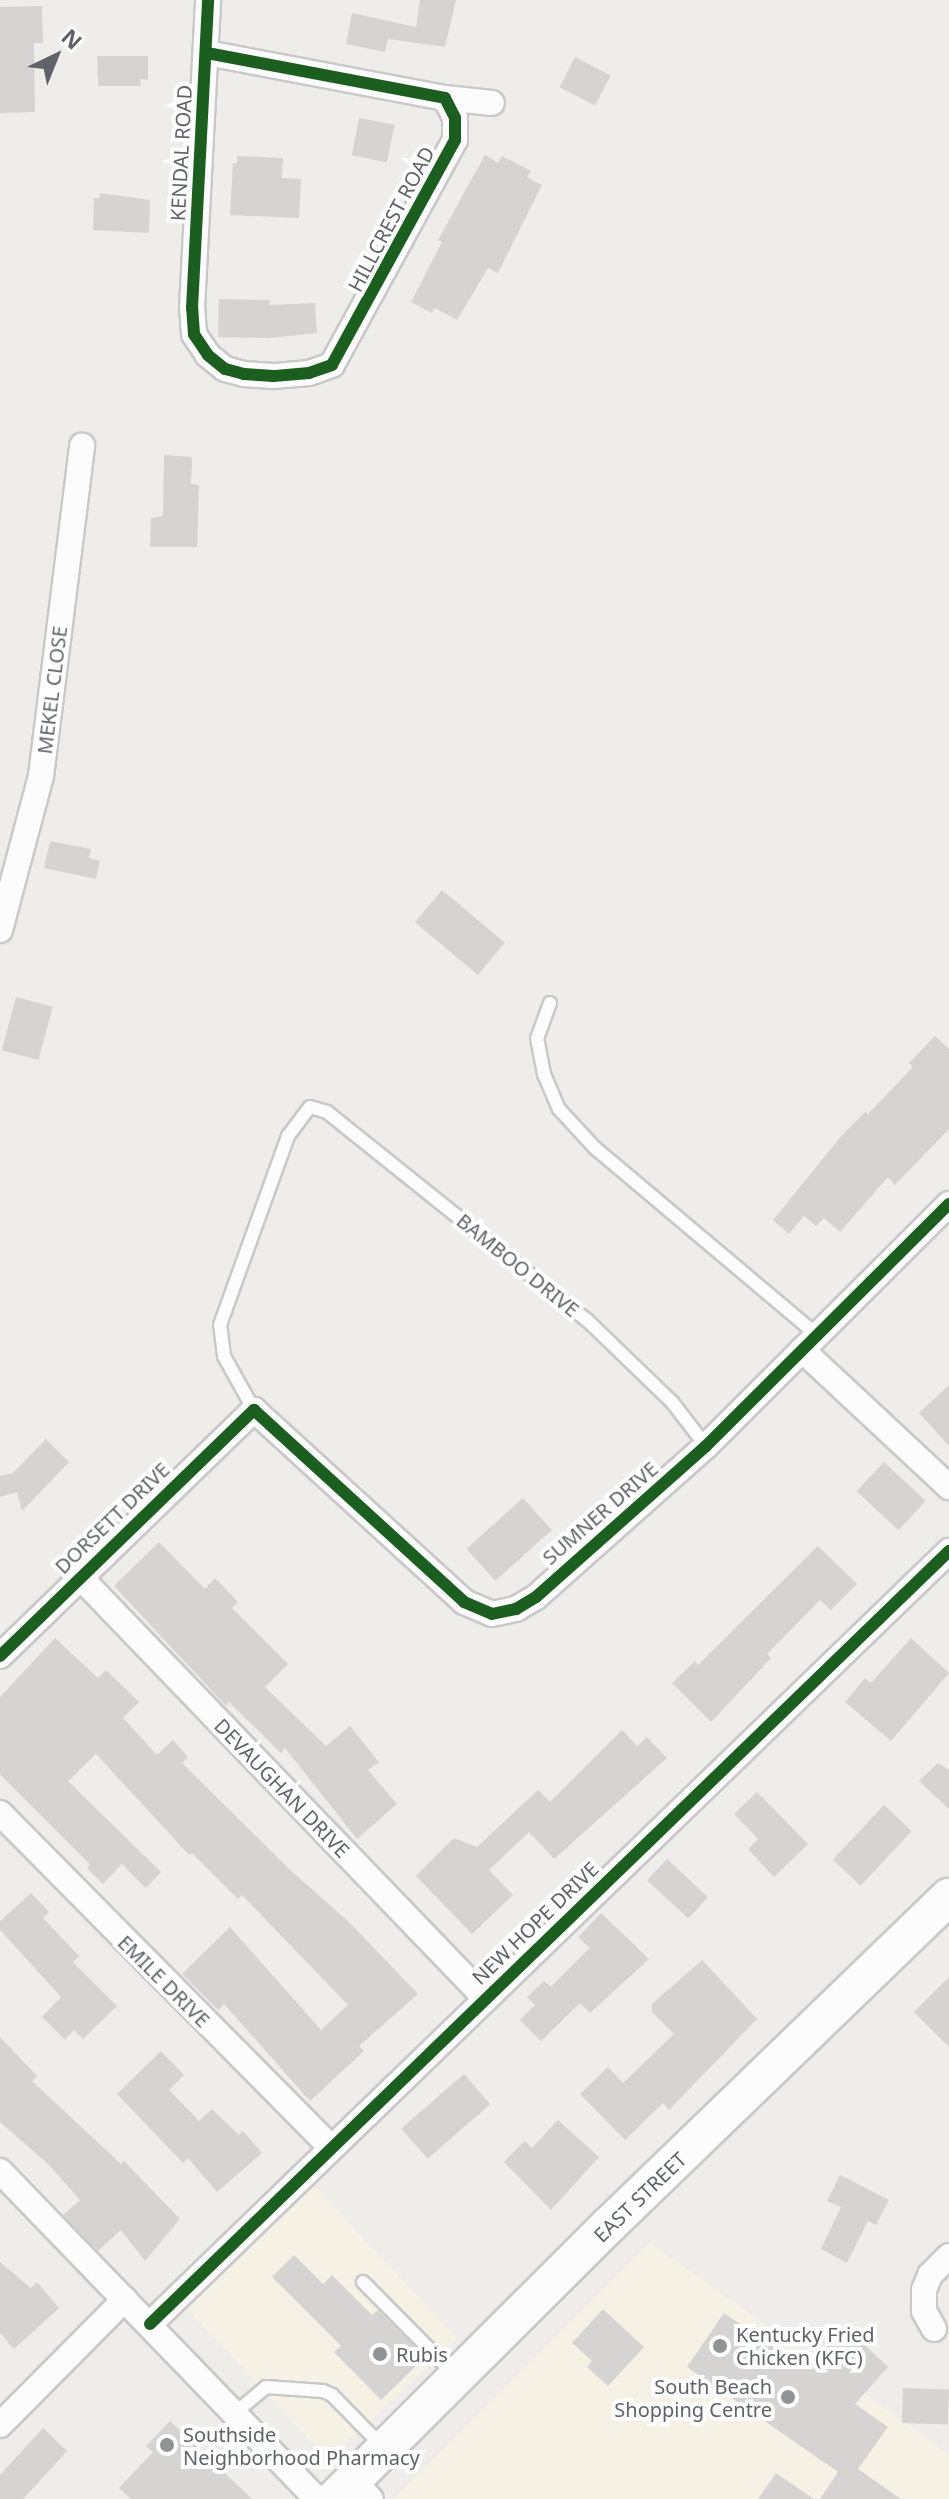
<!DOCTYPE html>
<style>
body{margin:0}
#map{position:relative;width:949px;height:2499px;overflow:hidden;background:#eeedea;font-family:"Noto Sans",sans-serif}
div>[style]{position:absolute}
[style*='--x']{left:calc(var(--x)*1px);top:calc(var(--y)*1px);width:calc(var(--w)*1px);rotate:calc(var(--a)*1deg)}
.commercial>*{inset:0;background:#f6f1e5;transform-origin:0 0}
.building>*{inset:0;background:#d5d4d3;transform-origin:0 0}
.roads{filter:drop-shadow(2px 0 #c9c9c9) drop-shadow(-2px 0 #c9c9c9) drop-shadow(0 2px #c9c9c9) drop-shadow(0 -2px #c9c9c9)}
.service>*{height:12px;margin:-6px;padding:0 6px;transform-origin:6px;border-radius:6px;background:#fcfcfc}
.minor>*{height:24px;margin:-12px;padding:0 12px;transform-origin:12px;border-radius:12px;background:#fcfcfc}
.secondary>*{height:36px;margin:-18px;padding:0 18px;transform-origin:18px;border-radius:18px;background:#fcfcfc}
.cycleway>*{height:12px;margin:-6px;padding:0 6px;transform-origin:6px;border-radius:6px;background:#1b5e20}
.dots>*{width:22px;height:22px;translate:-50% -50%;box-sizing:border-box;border:4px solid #fff;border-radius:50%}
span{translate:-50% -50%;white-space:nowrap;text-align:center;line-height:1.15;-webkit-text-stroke:8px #fff;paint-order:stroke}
.street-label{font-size:20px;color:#5f6367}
.poi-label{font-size:20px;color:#5f6367}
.left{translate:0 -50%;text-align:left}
.right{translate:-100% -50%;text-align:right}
.north{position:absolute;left:16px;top:16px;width:80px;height:80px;-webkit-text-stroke:6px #fff;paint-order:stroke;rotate:43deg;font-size:22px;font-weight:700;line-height:32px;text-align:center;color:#5f6367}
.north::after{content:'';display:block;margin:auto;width:28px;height:36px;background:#5f6367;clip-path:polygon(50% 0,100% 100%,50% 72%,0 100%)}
</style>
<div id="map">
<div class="commercial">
<i style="left:312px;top:2183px;width:213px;height:177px;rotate:47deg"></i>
<i style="clip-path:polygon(650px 2243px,949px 2454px,949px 2499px,393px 2499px)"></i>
</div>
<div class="building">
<i style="clip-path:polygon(420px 0,456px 0,445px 47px,388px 39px,385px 52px,346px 44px,352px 13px,416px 27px)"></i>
<i style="clip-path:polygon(42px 6px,43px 43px,34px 43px,35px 112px,0 113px,0 7px)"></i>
<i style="clip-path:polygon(97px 56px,148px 56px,148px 80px,140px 79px,141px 86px,98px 86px)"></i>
<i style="left:575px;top:57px;width:40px;height:34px;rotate:27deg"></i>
<i style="left:359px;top:118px;width:36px;height:38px;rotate:11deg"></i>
<i style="clip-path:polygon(485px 155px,498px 163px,502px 156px,531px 171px,527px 177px,542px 185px,498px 273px,488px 268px,457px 320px,435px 308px,432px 313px,411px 302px,442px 242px,438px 240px)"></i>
<i style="clip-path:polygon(237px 156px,283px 158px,282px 178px,301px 179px,299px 218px,230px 215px,233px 163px,237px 163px)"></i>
<i style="clip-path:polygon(100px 193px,150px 200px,149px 233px,93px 230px,94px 198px,100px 198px)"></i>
<i style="clip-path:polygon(219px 299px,270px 300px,269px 305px,315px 303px,317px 333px,269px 338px,218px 337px)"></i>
<i style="clip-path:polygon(164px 455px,192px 457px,191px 484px,199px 485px,197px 547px,150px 547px,151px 518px,163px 516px)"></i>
<i style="clip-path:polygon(50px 841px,91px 849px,89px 858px,100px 861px,96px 879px,44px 868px)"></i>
<i style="left:442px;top:890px;width:82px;height:42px;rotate:40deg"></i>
<i style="left:16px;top:997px;width:38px;height:55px;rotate:15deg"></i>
<i style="clip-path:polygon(935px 1036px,949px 1049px,949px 1129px,895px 1185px,888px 1177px,840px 1232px,824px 1218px,816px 1226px,804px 1216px,789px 1234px,773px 1220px,843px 1134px,865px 1112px,868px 1114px,913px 1067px,909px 1063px)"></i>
<i style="clip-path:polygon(949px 1385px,949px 1446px,919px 1413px)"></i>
<i style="clip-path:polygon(46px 1439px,69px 1462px,22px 1511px,17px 1492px,0 1497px,0 1476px,13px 1473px)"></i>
<i style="left:884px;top:1462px;width:57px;height:40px;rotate:43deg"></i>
<i style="left:523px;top:1498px;width:43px;height:76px;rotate:48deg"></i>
<i style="clip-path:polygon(159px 1542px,205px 1589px,215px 1578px,238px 1602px,232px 1608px,288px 1664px,265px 1687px,326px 1746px,350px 1726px,379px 1762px,368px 1770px,397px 1804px,357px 1839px,285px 1748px,281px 1753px,229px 1702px,226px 1706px,114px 1586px)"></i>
<i style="clip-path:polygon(818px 1546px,857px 1584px,831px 1610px,820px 1600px,767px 1654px,771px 1658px,711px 1722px,672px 1683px,695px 1661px,698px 1665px)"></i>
<i style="clip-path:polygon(55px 1638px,98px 1678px,106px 1670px,139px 1702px,123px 1718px,157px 1755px,173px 1740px,188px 1757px,182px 1763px,289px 1869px,350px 1923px,418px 1994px,359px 2046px,364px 2051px,310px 2101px,224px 2004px,218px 2010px,182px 1974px,230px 1927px,321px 2030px,348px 2005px,242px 1895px,238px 1899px,192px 1853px,189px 1855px,96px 1754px,68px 1781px,161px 1872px,146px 1888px,122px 1864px,103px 1884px,87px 1868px,90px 1864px,0 1774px,0 1697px)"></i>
<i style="clip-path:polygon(911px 1638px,949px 1673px,891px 1741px,845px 1702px,865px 1678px,871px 1683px)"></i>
<i style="clip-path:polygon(622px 1730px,637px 1746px,647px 1737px,667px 1758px,554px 1859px,529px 1832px,489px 1870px,513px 1895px,472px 1934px,416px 1876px,454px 1838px,477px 1847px,538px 1790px,550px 1802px)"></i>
<i style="clip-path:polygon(938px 1763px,949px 1770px,949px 1809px,919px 1781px)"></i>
<i style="clip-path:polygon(757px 1792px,808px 1844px,774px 1877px,748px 1849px,758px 1839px,734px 1814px)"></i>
<i style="left:884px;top:1805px;width:38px;height:75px;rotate:43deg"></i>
<i style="left:667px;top:1859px;width:56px;height:29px;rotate:43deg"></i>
<i style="clip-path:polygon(31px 1893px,49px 1912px,43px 1918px,79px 1956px,73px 1962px,117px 2006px,83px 2039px,74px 2030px,65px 2040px,42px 2017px,61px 1997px,0 1930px,0 1921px)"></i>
<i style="clip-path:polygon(601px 1913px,649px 1959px,590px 2013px,580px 2003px,541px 2041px,520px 2020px,535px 2005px,527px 1997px,544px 1981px,551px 1987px,590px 1948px,578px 1937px)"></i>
<i style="clip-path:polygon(702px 1960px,757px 2019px,669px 2110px,663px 2103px,625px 2140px,580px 2094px,608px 2067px,623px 2083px,674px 2034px,652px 2012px,652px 2004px)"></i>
<i style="clip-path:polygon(949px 1977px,949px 2047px,914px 2012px)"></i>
<i style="clip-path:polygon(0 2037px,37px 2076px,32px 2081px,121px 2164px,124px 2161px,180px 2219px,145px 2261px,121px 2230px,98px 2251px,63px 2215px,80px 2200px,48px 2164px,0 2122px)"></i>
<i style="clip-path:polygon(161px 2051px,184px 2075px,169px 2090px,199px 2121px,212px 2109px,239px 2135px,243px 2131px,262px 2153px,217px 2192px,188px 2158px,183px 2163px,117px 2094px)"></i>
<i style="left:464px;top:2074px;width:40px;height:83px;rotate:49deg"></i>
<i style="clip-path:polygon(558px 2120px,599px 2157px,551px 2210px,504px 2162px,525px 2141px,532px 2148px)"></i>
<i style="clip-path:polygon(840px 2175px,889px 2200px,876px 2225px,868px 2221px,847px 2263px,821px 2249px,841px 2207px,827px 2201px)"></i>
<i style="clip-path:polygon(294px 2255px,323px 2284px,332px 2275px,372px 2315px,378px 2310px,425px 2357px,381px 2400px,334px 2352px,341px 2346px,272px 2277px)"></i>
<i style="clip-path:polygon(0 2262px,31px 2288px,37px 2282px,59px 2308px,14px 2349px,0 2333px)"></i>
<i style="clip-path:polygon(603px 2309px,644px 2347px,608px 2386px,587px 2367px,592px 2361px,572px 2343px)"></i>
<i style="clip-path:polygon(724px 2313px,806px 2369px,846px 2327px,888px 2367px,855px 2404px,888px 2427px,858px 2469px,901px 2499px,820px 2499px,838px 2472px,687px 2367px)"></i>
<i style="left:903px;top:2388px;width:46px;height:35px;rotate:2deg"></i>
<i style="clip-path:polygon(170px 2421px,252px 2499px,131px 2499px,119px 2488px,153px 2452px,146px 2446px)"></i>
<i style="clip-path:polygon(43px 2428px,67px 2451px,23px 2499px,0 2499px,0 2475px)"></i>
<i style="clip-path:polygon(776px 2473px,814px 2499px,758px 2499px)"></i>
</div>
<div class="roads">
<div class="service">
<i style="--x:550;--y:1003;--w:37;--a:110"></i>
<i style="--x:537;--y:1038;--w:37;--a:79"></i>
<i style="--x:544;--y:1074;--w:38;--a:67"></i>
<i style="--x:559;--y:1109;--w:53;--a:47.3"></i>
<i style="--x:595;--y:1148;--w:290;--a:40.1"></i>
<i style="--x:254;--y:1410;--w:62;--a:-119.1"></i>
<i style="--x:224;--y:1356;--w:31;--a:-97"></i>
<i style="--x:220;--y:1325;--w:201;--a:-70.2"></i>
<i style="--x:288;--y:1136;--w:36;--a:-53"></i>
<i style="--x:310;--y:1107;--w:18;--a:16"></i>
<i style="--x:327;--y:1112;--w:333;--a:38.7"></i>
<i style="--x:587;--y:1320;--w:118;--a:44"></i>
<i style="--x:672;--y:1402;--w:56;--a:52.3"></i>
<i style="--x:363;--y:2282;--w:129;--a:45.3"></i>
<i style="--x:235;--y:2413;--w:40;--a:-40"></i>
<i style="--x:266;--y:2387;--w:57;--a:4"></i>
<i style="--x:323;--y:2391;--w:10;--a:24"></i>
<i style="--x:332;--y:2395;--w:73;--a:45.6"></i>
</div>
<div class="minor">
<i style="--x:207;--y:53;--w:242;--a:10.7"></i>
<i style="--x:445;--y:98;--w:22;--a:63"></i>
<i style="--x:455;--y:118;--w:22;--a:90"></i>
<i style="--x:455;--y:140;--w:256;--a:118.7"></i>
<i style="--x:332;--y:365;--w:24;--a:161"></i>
<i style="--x:309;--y:373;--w:36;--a:175"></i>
<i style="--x:273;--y:376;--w:29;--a:-176"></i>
<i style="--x:244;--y:374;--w:20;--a:-165"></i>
<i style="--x:225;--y:369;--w:22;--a:-141"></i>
<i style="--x:208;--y:355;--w:25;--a:-124"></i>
<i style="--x:194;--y:334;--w:26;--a:-94"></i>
<i style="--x:192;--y:308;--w:308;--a:-87"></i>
<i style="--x:445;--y:98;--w:47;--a:6.1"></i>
<i style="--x:0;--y:930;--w:159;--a:-75.1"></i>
<i style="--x:41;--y:776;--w:333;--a:-82.9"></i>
<i style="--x:802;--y:1350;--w:201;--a:43"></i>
<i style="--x:79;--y:1576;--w:587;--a:46.1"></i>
<i style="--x:0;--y:1656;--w:354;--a:-44.1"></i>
<i style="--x:254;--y:1410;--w:285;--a:42.4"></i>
<i style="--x:464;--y:1602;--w:30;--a:23"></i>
<i style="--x:492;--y:1614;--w:25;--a:-12"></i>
<i style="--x:516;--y:1609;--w:23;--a:-31"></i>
<i style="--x:536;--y:1597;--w:227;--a:-41.6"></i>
<i style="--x:706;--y:1446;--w:343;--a:-44.9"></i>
<i style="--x:0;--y:1813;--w:471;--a:45.3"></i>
<i style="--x:0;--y:2171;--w:456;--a:46"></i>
<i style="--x:150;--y:2324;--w:1112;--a:-44.05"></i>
<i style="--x:934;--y:2329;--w:21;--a:-119"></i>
<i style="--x:924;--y:2311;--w:21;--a:-90"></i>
<i style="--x:924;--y:2290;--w:16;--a:-68"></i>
<i style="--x:930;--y:2275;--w:27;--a:-45"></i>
<i style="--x:0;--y:2425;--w:177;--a:-45.2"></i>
<i style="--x:353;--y:2480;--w:26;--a:47"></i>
</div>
<div class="secondary">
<i style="--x:334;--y:2499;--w:387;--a:-44.9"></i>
<i style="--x:608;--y:2226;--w:474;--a:-44"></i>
</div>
</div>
<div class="cycleway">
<i style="--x:207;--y:53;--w:242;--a:10.7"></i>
<i style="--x:445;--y:98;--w:22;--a:63"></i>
<i style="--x:455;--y:118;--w:22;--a:90"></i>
<i style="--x:455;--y:140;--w:256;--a:118.7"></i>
<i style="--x:332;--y:365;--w:24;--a:161"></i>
<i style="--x:309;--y:373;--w:36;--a:175"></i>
<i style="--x:273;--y:376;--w:29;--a:-176"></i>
<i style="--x:244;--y:374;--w:20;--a:-165"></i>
<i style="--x:225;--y:369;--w:22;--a:-141"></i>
<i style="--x:208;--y:355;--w:25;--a:-124"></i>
<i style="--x:194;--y:334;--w:26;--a:-94"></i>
<i style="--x:192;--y:308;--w:308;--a:-87"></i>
<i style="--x:0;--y:1656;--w:354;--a:-44.1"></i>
<i style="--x:254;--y:1410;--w:285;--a:42.4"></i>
<i style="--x:464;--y:1602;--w:30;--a:23"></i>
<i style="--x:492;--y:1614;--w:25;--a:-12"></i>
<i style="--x:516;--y:1609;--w:23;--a:-31"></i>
<i style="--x:536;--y:1597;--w:227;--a:-41.6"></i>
<i style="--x:706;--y:1446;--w:343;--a:-44.9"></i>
<i style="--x:150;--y:2324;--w:1112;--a:-44.05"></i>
</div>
<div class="dots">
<i style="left:720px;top:2346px;background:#919395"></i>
<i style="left:380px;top:2354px;background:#919395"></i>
<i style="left:788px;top:2397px;background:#919395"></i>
<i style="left:167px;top:2445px;background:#919395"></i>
</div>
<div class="street-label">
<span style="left:181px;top:153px;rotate:-87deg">KENDAL ROAD</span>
<span style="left:391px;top:219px;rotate:-62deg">HILLCREST ROAD</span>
<span style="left:52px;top:690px;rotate:-83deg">MEKEL CLOSE</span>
<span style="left:518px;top:1265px;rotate:39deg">BAMBOO DRIVE</span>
<span style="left:600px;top:1513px;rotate:-41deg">SUMNER DRIVE</span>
<span style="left:112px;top:1518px;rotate:-44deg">DORSETT DRIVE</span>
<span style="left:282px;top:1788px;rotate:46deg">DEVAUGHAN DRIVE</span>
<span style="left:535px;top:1923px;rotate:-44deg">NEW HOPE DRIVE</span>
<span style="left:164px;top:1981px;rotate:45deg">EMILE DRIVE</span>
<span style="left:640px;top:2197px;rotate:-44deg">EAST STREET</span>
</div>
<div class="poi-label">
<span class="left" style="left:736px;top:2346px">Kentucky Fried<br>Chicken (KFC)</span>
<span class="left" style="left:396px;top:2354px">Rubis</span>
<span class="right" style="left:772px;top:2398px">South Beach<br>Shopping Centre</span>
<span class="left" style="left:183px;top:2446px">Southside<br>Neighborhood Pharmacy</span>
</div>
<div class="north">N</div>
</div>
